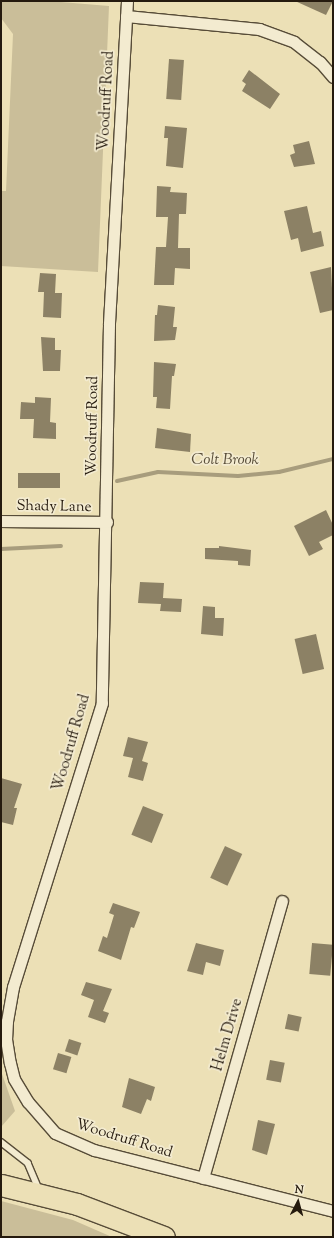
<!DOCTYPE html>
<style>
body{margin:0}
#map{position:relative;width:334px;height:1238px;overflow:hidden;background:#ece0b6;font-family:"Sorts Mill Goudy",serif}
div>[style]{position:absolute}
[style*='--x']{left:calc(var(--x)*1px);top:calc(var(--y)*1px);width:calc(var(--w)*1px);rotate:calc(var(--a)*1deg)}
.green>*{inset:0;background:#cabe99}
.stream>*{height:4px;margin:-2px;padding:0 2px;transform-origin:2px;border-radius:2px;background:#a89d7d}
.building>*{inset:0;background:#8c8165;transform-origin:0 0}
.roads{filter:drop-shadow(1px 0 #574c38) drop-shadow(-1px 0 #574c38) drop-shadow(0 1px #574c38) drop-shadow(0 -1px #574c38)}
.lane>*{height:5.5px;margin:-2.75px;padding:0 2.75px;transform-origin:2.75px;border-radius:2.75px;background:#f3ebd0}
.street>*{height:11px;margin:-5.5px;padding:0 5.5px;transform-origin:5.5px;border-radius:5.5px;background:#f3ebd0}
.highway>*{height:21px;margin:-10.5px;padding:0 10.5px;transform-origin:10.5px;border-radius:10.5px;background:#ece0b6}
span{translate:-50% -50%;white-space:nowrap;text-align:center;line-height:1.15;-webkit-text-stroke:3.5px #f3ebd0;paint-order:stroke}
.street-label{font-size:15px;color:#251a0e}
.water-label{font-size:16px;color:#594e3a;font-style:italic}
.frame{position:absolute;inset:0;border:2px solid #251a0e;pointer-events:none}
.north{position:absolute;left:278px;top:1182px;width:40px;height:40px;-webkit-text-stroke:3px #f3ebd0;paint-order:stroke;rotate:6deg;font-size:11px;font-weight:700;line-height:16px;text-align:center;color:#251a0e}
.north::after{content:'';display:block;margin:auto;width:14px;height:18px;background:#251a0e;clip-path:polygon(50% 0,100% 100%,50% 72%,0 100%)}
</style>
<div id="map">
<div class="green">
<i style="clip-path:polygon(1px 1px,49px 1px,109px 6px,98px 272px,1px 266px,1px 191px,6px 191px,13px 34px,1px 18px)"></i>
<i style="clip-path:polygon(1px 1071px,15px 1111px,1px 1127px)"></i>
<i style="clip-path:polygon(1px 1201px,73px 1220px,112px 1237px,1px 1237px)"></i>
</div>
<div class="stream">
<i style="--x:117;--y:481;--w:42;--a:-12.4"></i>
<i style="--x:158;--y:472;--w:80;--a:2.9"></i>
<i style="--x:238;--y:476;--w:41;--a:-5.6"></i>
<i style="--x:279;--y:472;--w:56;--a:-13.5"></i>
<i style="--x:1;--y:549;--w:60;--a:-2.9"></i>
</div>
<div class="building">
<i style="clip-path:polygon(295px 1px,333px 1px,326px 15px)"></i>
<i style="left:169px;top:59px;width:15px;height:40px;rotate:4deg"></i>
<i style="clip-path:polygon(249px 70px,280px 94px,270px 109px,242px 91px,246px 84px,242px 81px)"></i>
<i style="clip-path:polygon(165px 126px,187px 128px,183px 168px,166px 166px,168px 138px,164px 138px)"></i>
<i style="clip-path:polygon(309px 141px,315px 164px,294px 167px,290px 155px,295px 153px,293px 145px)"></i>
<i style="clip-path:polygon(157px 186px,171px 187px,170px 192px,187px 193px,186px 214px,179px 214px,178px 248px,190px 248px,190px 269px,175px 268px,174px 285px,154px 285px,156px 247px,166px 247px,168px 217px,156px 217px)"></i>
<i style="clip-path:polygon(307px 206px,313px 233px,321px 231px,324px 246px,301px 252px,298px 238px,291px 240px,284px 211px)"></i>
<i style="clip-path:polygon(331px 267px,333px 310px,320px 313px,310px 272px)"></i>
<i style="clip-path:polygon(40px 273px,56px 274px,55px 293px,62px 293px,61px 318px,43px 317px,44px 292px,38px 292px)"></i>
<i style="clip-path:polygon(158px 305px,175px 307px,173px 327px,177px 327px,175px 340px,154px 341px,155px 315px,157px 315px)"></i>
<i style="clip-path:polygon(41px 337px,55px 338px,55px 350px,61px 350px,60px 371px,43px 371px)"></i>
<i style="clip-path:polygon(154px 362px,176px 364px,174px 376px,172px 376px,170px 409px,156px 408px,157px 397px,153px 397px)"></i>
<i style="clip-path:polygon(35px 397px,51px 398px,50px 422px,56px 423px,56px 439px,33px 438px,34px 419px,20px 419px,21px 402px,35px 403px)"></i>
<i style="clip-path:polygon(157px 428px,191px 434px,190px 452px,155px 448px)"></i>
<i style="left:18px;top:473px;width:42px;height:15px"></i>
<i style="clip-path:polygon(326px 510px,333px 525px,333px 535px,319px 542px,323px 549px,309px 556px,294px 526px)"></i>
<i style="clip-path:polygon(219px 546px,251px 550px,250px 566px,238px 565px,238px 561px,205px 559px,205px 548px,219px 548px)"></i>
<i style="clip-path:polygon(140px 582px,164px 583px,163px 598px,182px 599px,181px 612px,160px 611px,161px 604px,138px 603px)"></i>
<i style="clip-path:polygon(203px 606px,215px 607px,215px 618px,224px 618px,223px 636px,201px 634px)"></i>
<i style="left:316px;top:634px;width:36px;height:22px;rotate:77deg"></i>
<i style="clip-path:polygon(128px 737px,148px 742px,142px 761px,148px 763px,143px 781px,128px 777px,133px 758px,123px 756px)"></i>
<i style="clip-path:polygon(1px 778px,22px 784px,14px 808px,17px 808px,13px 825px,1px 822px)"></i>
<i style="left:143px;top:806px;width:22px;height:31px;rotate:22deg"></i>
<i style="left:225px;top:846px;width:19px;height:35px;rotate:25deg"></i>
<i style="clip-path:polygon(113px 903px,140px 912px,134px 928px,131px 927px,121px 960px,98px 951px,103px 936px,107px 938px,114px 915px,109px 913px)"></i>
<i style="clip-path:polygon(196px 943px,224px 950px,220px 966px,206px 962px,203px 975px,187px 971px)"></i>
<i style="left:312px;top:943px;width:21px;height:31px;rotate:5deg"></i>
<i style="clip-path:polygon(86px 982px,112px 989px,103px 1011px,109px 1013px,105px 1023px,88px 1017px,94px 1000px,81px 995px)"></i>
<i style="left:288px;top:1014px;width:14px;height:15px;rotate:12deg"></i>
<i style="left:69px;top:1039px;width:13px;height:13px;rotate:18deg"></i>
<i style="left:58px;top:1053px;width:14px;height:17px;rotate:17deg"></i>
<i style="left:270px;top:1060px;width:15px;height:20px;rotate:11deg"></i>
<i style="clip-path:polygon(129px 1078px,155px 1087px,151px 1101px,147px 1099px,141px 1114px,122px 1107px)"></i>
<i style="clip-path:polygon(258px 1120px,275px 1124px,267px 1155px,252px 1150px)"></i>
</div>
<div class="roads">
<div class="lane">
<i style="--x:1;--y:1142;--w:34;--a:38"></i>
<i style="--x:28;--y:1163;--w:28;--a:67"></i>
</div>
<div class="street">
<i style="--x:127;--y:1;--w:324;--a:93.2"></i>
<i style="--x:109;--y:324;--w:379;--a:91.1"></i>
<i style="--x:102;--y:703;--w:298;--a:107.4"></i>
<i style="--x:13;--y:987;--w:35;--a:100"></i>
<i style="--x:7;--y:1021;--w:18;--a:93"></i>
<i style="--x:6;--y:1039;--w:24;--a:81"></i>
<i style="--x:10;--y:1063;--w:16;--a:76"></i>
<i style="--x:14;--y:1079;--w:27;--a:59"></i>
<i style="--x:28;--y:1102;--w:41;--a:48.9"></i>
<i style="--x:55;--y:1133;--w:43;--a:23.6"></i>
<i style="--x:94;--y:1150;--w:247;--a:14.3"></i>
<i style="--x:126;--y:16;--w:134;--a:5.6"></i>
<i style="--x:259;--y:29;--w:37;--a:20"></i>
<i style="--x:294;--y:42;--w:33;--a:38"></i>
<i style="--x:320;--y:62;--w:20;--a:49"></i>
<i style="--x:1;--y:521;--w:106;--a:0.5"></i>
<i style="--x:203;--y:1178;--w:288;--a:-74.1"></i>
</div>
<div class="highway">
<i style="--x:1;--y:1185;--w:78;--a:14"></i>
<i style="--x:77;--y:1204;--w:93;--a:20.8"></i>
</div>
</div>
<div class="street-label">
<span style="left:107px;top:101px;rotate:-87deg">Woodruff Road</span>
<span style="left:93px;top:426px;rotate:-89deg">Woodruff Road</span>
<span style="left:54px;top:507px;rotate:1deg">Shady Lane</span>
<span style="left:72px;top:743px;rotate:-74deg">Woodruff Road</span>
<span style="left:228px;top:1035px;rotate:-74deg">Helm Drive</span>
<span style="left:124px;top:1139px;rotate:17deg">Woodruff Road</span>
</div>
<div class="water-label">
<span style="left:225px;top:461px">Colt Brook</span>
</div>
<div class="frame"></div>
<div class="north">N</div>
</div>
